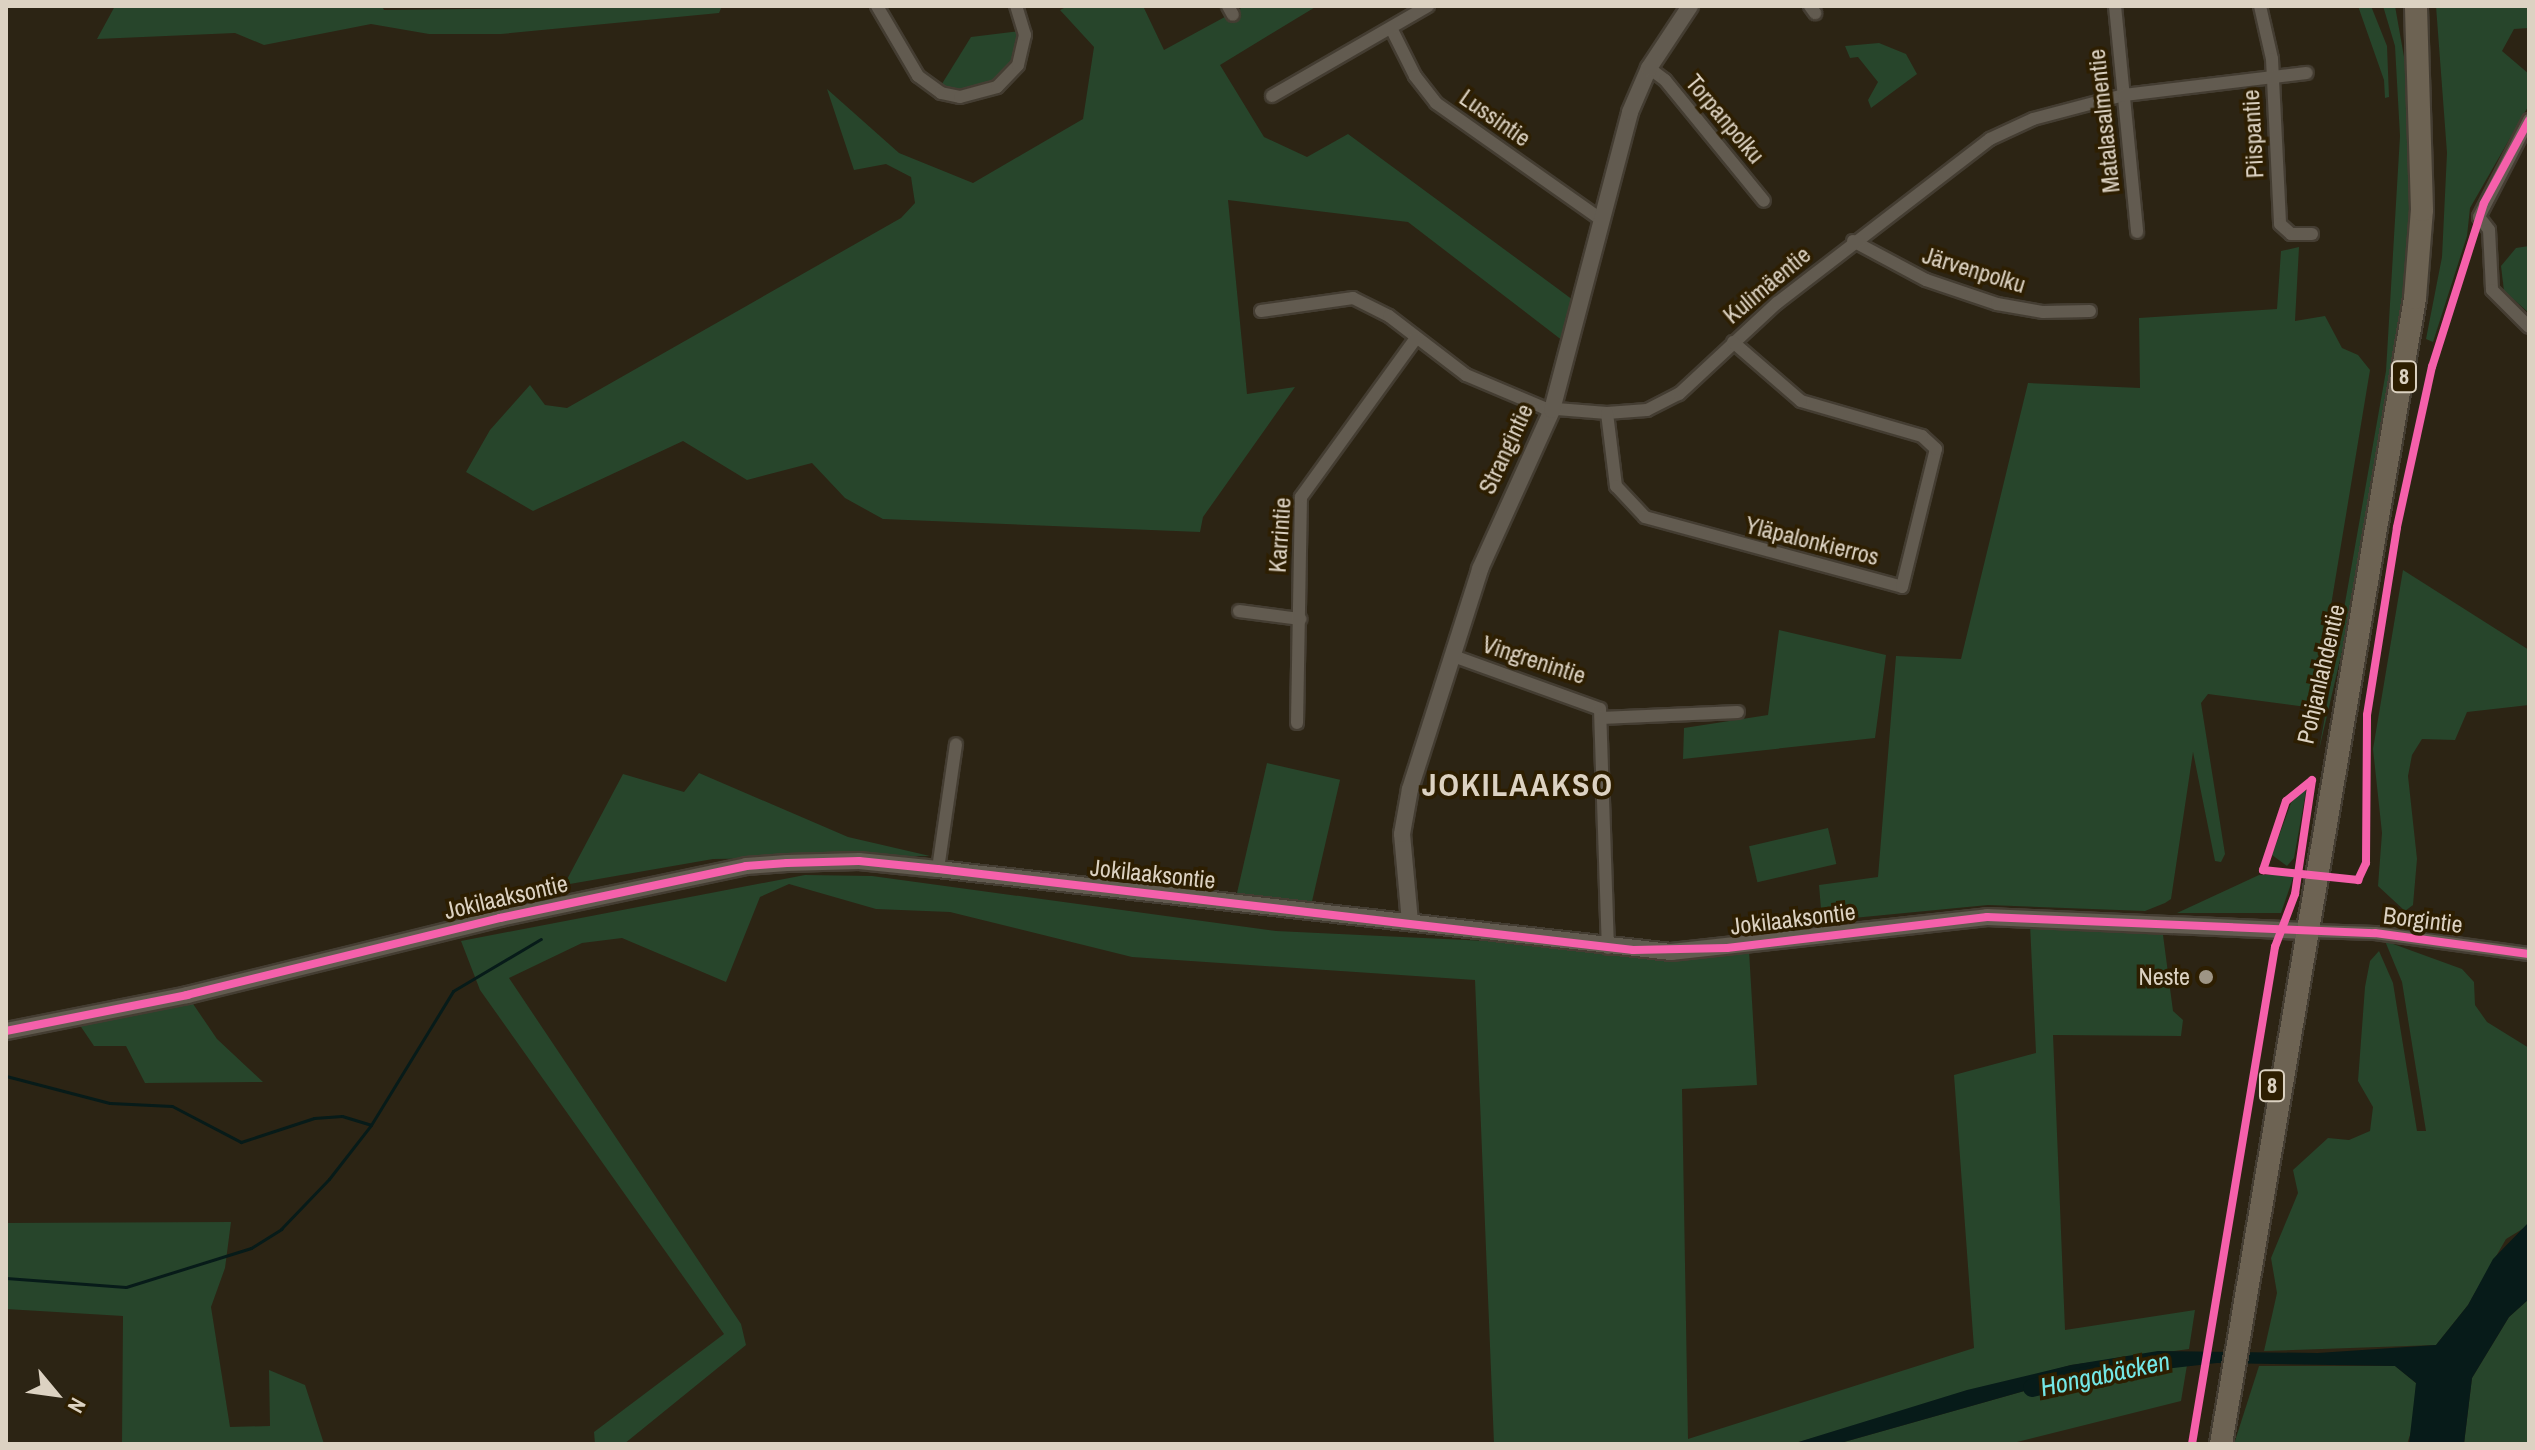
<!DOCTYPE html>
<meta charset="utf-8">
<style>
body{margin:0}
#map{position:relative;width:2535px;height:1450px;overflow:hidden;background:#2c2414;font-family:"Archivo Narrow",sans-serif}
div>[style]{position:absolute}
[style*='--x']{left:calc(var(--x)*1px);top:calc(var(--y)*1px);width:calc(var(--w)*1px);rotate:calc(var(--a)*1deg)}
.green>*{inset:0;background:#27452b;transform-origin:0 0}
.water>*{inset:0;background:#071b19}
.stream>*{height:3px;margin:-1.5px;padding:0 1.5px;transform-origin:1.5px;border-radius:1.5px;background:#071b19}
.river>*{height:18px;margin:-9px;padding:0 9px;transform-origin:9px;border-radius:9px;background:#071b19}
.roads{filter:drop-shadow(2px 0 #443d32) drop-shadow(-2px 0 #443d32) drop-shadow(0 2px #443d32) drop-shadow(0 -2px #443d32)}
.street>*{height:12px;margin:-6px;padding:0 6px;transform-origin:6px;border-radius:6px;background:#625b50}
.secondary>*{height:16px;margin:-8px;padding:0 8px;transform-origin:8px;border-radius:8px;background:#625b50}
.highway>*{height:22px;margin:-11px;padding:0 11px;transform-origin:11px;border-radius:11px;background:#6d6353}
.cycleway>*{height:8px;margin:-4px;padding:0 4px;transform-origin:4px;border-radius:4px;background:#f560ab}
.dots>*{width:22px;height:22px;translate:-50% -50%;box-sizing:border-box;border:4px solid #2d1e01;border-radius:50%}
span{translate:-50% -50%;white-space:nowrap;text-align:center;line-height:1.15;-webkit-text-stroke:7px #2d1e01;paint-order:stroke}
.shield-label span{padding:2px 6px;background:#2d1e01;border:2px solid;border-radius:6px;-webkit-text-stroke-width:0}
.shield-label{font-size:22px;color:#dcd2c2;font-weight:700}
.street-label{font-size:24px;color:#dcd2c2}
.poi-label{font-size:24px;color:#dcd2c2}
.right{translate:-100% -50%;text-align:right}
.water-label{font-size:26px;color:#73e8e8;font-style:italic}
.district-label{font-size:32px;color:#dcd2c2;font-weight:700;letter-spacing:2px}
.frame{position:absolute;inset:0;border:8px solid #dcd2c2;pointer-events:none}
.north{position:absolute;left:16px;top:1354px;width:80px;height:80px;-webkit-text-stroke:6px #2d1e01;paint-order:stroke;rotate:119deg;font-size:22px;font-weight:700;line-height:32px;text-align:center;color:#dcd2c2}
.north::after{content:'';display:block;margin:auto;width:28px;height:36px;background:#dcd2c2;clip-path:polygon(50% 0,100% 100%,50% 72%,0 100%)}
</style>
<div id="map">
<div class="green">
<i style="clip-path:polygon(115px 6px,382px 6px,384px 10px,722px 6px,719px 13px,501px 34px,429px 34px,371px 24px,264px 45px,235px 33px,97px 39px)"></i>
<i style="clip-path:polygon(1068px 6px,1143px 6px,1164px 50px,1245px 6px,1317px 6px,1220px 65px,1264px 137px,1307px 157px,1348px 134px,1573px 300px,1563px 341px,1408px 222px,1228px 200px,1247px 394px,1295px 387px,1203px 517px,1200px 532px,883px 519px,845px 498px,812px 463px,747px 480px,683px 441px,533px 511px,466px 472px,490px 430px,530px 385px,545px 405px,567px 408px,901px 218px,915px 203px,911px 177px,886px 164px,854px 170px,827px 89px,899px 153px,973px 183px,1083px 119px,1094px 47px,1060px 10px)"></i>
<i style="clip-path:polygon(2358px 6px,2371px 6px,2387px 46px,2389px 97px,2385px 98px,2384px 80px)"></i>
<i style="clip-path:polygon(2383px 6px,2395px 6px,2409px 85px,2414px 155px,2407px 300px,2356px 591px,2319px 750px,2386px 371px,2400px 136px,2395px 46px)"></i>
<i style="clip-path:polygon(2436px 6px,2529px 6px,2529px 28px,2514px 29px,2502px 51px,2529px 74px,2529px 105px,2470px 208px,2467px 236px,2433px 342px,2426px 339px,2442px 257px,2447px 153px)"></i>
<i style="clip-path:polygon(1020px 31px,1014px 63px,995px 83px,961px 92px,940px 87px,971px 37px)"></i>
<i style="clip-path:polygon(1879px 43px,1906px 54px,1917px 74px,1871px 108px,1868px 100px,1878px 82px,1858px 57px,1850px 58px,1845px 46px)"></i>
<i style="clip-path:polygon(2529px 246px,2529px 313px,2504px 291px,2501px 266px,2516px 248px)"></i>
<i style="clip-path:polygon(2299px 247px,2295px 321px,2325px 316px,2342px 348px,2358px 355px,2370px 370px,2314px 708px,2208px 694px,2201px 703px,2225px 854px,2221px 862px,2215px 861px,2193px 752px,2171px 899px,2165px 903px,2145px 911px,1988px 905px,1822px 921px,1819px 885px,1878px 877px,1896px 656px,1961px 659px,2028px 383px,2140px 388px,2139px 318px,2277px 309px,2281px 251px)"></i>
<i style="clip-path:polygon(2403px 570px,2529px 650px,2529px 705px,2467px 712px,2455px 740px,2422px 739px,2412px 755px,2408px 776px,2417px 859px,2413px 905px,2405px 911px,2378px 886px,2382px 833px,2373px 749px)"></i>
<i style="clip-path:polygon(1779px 630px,1886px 655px,1875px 738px,1683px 759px,1684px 728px,1768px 715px)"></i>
<i style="left:1267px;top:763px;width:75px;height:138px;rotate:13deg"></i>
<i style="clip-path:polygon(699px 773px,848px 837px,930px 856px,713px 859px,564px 885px,623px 774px,684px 792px)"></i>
<i style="clip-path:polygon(2301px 790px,2306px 791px,2294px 858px,2287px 866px,2272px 855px,2291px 803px)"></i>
<i style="left:1828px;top:828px;width:37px;height:81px;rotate:77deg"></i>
<i style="clip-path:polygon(805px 875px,872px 876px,1276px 931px,1487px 941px,1683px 959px,1749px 951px,1757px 1085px,1682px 1089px,1688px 1439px,1974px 1348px,1954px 1075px,2036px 1053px,2030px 924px,2163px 935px,2173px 1011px,2183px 1020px,2181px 1036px,2053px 1035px,2065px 1330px,2195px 1310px,2189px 1349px,2071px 1365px,1792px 1444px,1494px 1444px,1475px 980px,1132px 957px,950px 912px,876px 909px,789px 884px,760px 897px,726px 982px,622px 938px,582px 943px,509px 978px,741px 1324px,746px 1345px,624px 1444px,595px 1444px,594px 1432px,724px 1334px,480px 990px,461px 941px)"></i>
<i style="clip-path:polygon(2259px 875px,2294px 875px,2281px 913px,2177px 913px)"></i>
<i style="clip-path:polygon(2385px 941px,2462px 969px,2474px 982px,2475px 1005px,2487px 1022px,2529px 1048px,2529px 1225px,2506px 1239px,2468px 1305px,2436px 1345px,2264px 1351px,2277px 1293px,2271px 1258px,2298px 1193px,2293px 1170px,2328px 1138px,2349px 1140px,2370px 1131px,2373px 1107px,2358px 1081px,2365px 987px,2370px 961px,2379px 951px,2393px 983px,2417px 1131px,2426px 1131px,2402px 982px)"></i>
<i style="clip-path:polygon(187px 995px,217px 1039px,263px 1082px,145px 1083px,126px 1046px,94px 1046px,75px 1018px)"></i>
<i style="clip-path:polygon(231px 1222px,225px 1268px,211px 1307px,230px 1427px,270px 1426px,269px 1370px,305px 1385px,324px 1444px,122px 1444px,123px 1316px,6px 1309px,6px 1223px)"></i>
<i style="clip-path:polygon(2529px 1299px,2529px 1444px,2464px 1444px,2472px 1378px,2509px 1317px)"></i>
<i style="clip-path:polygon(2187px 1365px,2181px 1401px,2009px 1444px,1837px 1444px,2060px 1381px)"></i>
<i style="clip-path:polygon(2259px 1366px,2395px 1366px,2416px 1383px,2415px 1420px,2407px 1444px,2234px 1444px)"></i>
</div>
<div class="water">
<i style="clip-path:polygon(2529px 1222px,2529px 1299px,2509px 1317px,2472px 1378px,2464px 1444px,2409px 1444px,2416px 1383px,2395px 1366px,2217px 1363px,2060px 1381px,1837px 1444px,1792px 1444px,1967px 1390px,2071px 1365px,2158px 1351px,2318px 1353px,2436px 1345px,2468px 1305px,2493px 1259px)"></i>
</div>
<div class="stream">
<i style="--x:6;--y:1076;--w:107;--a:14.6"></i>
<i style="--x:110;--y:1103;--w:62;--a:2.8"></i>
<i style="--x:172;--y:1106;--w:78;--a:27.6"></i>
<i style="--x:241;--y:1142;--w:77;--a:-18.2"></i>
<i style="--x:314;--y:1118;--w:28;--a:-4"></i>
<i style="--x:342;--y:1116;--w:30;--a:17"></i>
<i style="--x:6;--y:1278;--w:120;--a:4.3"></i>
<i style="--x:126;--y:1287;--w:131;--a:-17.3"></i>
<i style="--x:251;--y:1248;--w:36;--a:-32"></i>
<i style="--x:281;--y:1229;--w:69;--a:-46.2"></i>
<i style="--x:329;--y:1179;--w:68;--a:-52.1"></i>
<i style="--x:371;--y:1125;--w:157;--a:-58.5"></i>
<i style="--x:453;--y:991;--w:102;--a:-30.6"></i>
</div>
<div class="river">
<i style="--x:2032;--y:1388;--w:63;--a:-12.9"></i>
</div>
<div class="roads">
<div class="street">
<i style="--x:877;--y:6;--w:81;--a:59.6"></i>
<i style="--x:918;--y:76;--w:29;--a:36"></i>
<i style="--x:941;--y:93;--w:19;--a:12"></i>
<i style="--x:960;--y:97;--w:38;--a:-15"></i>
<i style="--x:997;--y:87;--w:30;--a:-46"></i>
<i style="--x:1018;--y:65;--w:31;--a:-77"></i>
<i style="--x:1025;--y:35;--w:30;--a:-107"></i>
<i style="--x:1228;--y:6;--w:10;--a:61"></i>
<i style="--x:1810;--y:6;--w:9;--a:54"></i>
<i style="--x:2115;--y:6;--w:227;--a:84.4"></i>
<i style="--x:2260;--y:6;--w:54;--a:77.2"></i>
<i style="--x:2272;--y:59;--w:165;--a:87.2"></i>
<i style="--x:2280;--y:224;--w:15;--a:42"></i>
<i style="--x:2291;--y:234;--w:21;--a:0"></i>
<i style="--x:1391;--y:28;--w:54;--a:63.4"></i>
<i style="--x:1415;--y:76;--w:34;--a:52"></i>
<i style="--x:1436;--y:103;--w:203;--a:35.2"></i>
<i style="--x:1649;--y:68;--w:20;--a:37"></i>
<i style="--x:1665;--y:80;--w:156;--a:50.7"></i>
<i style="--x:1272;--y:96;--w:180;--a:-30"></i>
<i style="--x:2529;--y:120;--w:109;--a:117.3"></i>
<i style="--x:2479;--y:217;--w:16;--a:52"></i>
<i style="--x:2489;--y:230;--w:60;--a:87.1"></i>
<i style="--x:2492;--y:290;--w:52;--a:45"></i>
<i style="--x:1853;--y:241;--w:83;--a:28.1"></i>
<i style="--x:1926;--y:280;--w:75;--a:18.7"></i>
<i style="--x:1997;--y:304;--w:47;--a:9.9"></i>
<i style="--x:2043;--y:312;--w:47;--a:-1.2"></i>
<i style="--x:1261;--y:311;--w:93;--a:-8"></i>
<i style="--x:1353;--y:298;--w:40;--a:26.6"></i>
<i style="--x:1389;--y:316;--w:97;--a:37.5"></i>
<i style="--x:1466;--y:375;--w:85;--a:22.9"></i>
<i style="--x:1544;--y:408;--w:63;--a:4.5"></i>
<i style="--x:1607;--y:413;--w:40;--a:-4.3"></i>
<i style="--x:1647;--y:410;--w:36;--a:-27"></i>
<i style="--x:1679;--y:394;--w:134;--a:-42.9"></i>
<i style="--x:1777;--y:303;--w:269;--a:-37.6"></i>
<i style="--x:1990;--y:139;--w:47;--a:-24.9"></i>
<i style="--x:2033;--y:119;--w:94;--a:-14.8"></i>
<i style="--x:2124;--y:95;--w:184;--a:-6.9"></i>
<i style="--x:1607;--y:413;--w:74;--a:83"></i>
<i style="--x:1616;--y:486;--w:42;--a:46.9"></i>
<i style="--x:1645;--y:517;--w:266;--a:15.2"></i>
<i style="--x:1902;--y:587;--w:142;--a:-76.2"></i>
<i style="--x:1936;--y:449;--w:19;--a:-137"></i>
<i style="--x:1922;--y:436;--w:126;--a:-163.9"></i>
<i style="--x:1801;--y:401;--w:90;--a:-139.1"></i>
<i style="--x:1239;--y:611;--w:62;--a:7.5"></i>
<i style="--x:1453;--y:656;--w:156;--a:19.8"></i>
<i style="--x:1600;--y:709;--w:239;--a:88.1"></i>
<i style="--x:1601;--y:718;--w:137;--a:-2.5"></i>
<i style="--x:1297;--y:723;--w:226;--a:-89"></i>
<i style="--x:1301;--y:497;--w:196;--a:-54.1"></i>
<i style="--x:938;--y:869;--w:126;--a:-81.8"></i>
<i style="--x:2311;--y:931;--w:64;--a:1.8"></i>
<i style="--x:2375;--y:933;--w:155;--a:7.8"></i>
</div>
<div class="secondary">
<i style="--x:1410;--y:922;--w:88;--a:-95.2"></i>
<i style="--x:1402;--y:834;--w:46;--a:-79.9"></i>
<i style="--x:1410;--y:789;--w:231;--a:-72.3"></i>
<i style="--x:1480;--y:569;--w:175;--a:-65.6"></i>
<i style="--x:1552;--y:410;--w:308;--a:-75.3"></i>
<i style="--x:1630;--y:112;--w:48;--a:-66.6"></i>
<i style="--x:1649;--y:68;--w:74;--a:-56.5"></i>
<i style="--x:6;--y:1031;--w:185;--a:-11.2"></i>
<i style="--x:187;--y:995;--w:322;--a:-13.8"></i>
<i style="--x:500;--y:918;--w:251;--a:-11.9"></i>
<i style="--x:746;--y:866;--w:41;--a:-4.2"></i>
<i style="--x:787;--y:863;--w:72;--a:-1.6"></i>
<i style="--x:859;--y:861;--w:79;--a:5.8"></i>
<i style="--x:938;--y:869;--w:738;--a:6.46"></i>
<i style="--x:1671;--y:952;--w:318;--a:-6.3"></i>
<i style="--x:1987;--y:917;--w:324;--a:2.5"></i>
</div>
<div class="highway">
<i style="--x:2221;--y:1444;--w:1162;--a:-80.39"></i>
<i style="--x:2415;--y:298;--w:88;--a:-85.5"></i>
<i style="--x:2422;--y:210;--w:204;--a:-91.7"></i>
</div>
</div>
<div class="cycleway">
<i style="--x:2312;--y:780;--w:33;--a:141"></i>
<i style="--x:2286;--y:801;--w:73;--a:108.4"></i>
<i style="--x:2263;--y:870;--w:96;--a:6"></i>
<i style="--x:2358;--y:880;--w:19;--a:-65"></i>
<i style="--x:2366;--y:863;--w:148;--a:-89.6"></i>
<i style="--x:2367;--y:715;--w:190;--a:-80.9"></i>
<i style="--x:2397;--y:527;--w:164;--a:-77.7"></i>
<i style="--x:2432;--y:367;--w:172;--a:-72.4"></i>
<i style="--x:2484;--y:203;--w:94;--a:-61.5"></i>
<i style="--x:6;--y:1031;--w:185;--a:-11.2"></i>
<i style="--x:187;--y:995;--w:322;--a:-13.8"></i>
<i style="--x:500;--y:918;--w:251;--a:-11.9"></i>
<i style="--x:746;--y:866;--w:41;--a:-4.2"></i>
<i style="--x:787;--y:863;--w:72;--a:-1.6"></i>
<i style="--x:859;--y:861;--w:79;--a:5.8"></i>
<i style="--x:938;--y:869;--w:700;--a:6.65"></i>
<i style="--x:1633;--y:950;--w:94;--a:-1.2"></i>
<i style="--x:1727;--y:948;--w:262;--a:-6.8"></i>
<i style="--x:1987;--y:917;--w:388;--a:2.4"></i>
<i style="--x:2375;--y:933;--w:155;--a:7.8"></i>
<i style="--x:2192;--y:1444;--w:504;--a:-80.52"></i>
<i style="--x:2275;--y:947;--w:57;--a:-69.3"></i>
<i style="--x:2295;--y:894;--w:115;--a:-81.5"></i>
</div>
<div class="dots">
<i style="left:2206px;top:977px;background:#9e9585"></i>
</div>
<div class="shield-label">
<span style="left:2404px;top:377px">8</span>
<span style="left:2272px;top:1086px">8</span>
</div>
<div class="street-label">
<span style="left:1495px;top:118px;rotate:35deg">Lussintie</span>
<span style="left:1725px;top:119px;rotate:50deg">Torpanpolku</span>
<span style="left:2104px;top:121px;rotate:-96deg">Matalasalmentie</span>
<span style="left:2253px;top:134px;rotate:-93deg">Piispantie</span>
<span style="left:1974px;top:270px;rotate:17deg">Järvenpolku</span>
<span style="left:1767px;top:285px;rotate:-40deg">Kulimäentie</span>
<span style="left:1506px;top:449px;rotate:-65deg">Strangintie</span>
<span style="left:1280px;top:535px;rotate:-86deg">Karrintie</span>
<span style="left:1812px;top:541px;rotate:14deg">Yläpalonkierros</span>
<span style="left:1534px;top:660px;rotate:18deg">Vingrenintie</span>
<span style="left:2321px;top:674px;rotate:-77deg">Pohjanlahdentie</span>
<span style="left:1153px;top:874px;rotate:6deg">Jokilaaksontie</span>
<span style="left:506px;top:897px;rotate:-13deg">Jokilaaksontie</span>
<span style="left:1793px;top:919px;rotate:-7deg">Jokilaaksontie</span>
<span style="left:2423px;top:920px;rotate:7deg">Borgintie</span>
</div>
<div class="poi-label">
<span class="right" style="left:2190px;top:977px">Neste</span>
</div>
<div class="water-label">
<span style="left:2105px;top:1374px;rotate:-12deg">Hongabäcken</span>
</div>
<div class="district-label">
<span style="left:1518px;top:785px">JOKILAAKSO</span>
</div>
<div class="frame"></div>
<div class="north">N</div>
</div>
